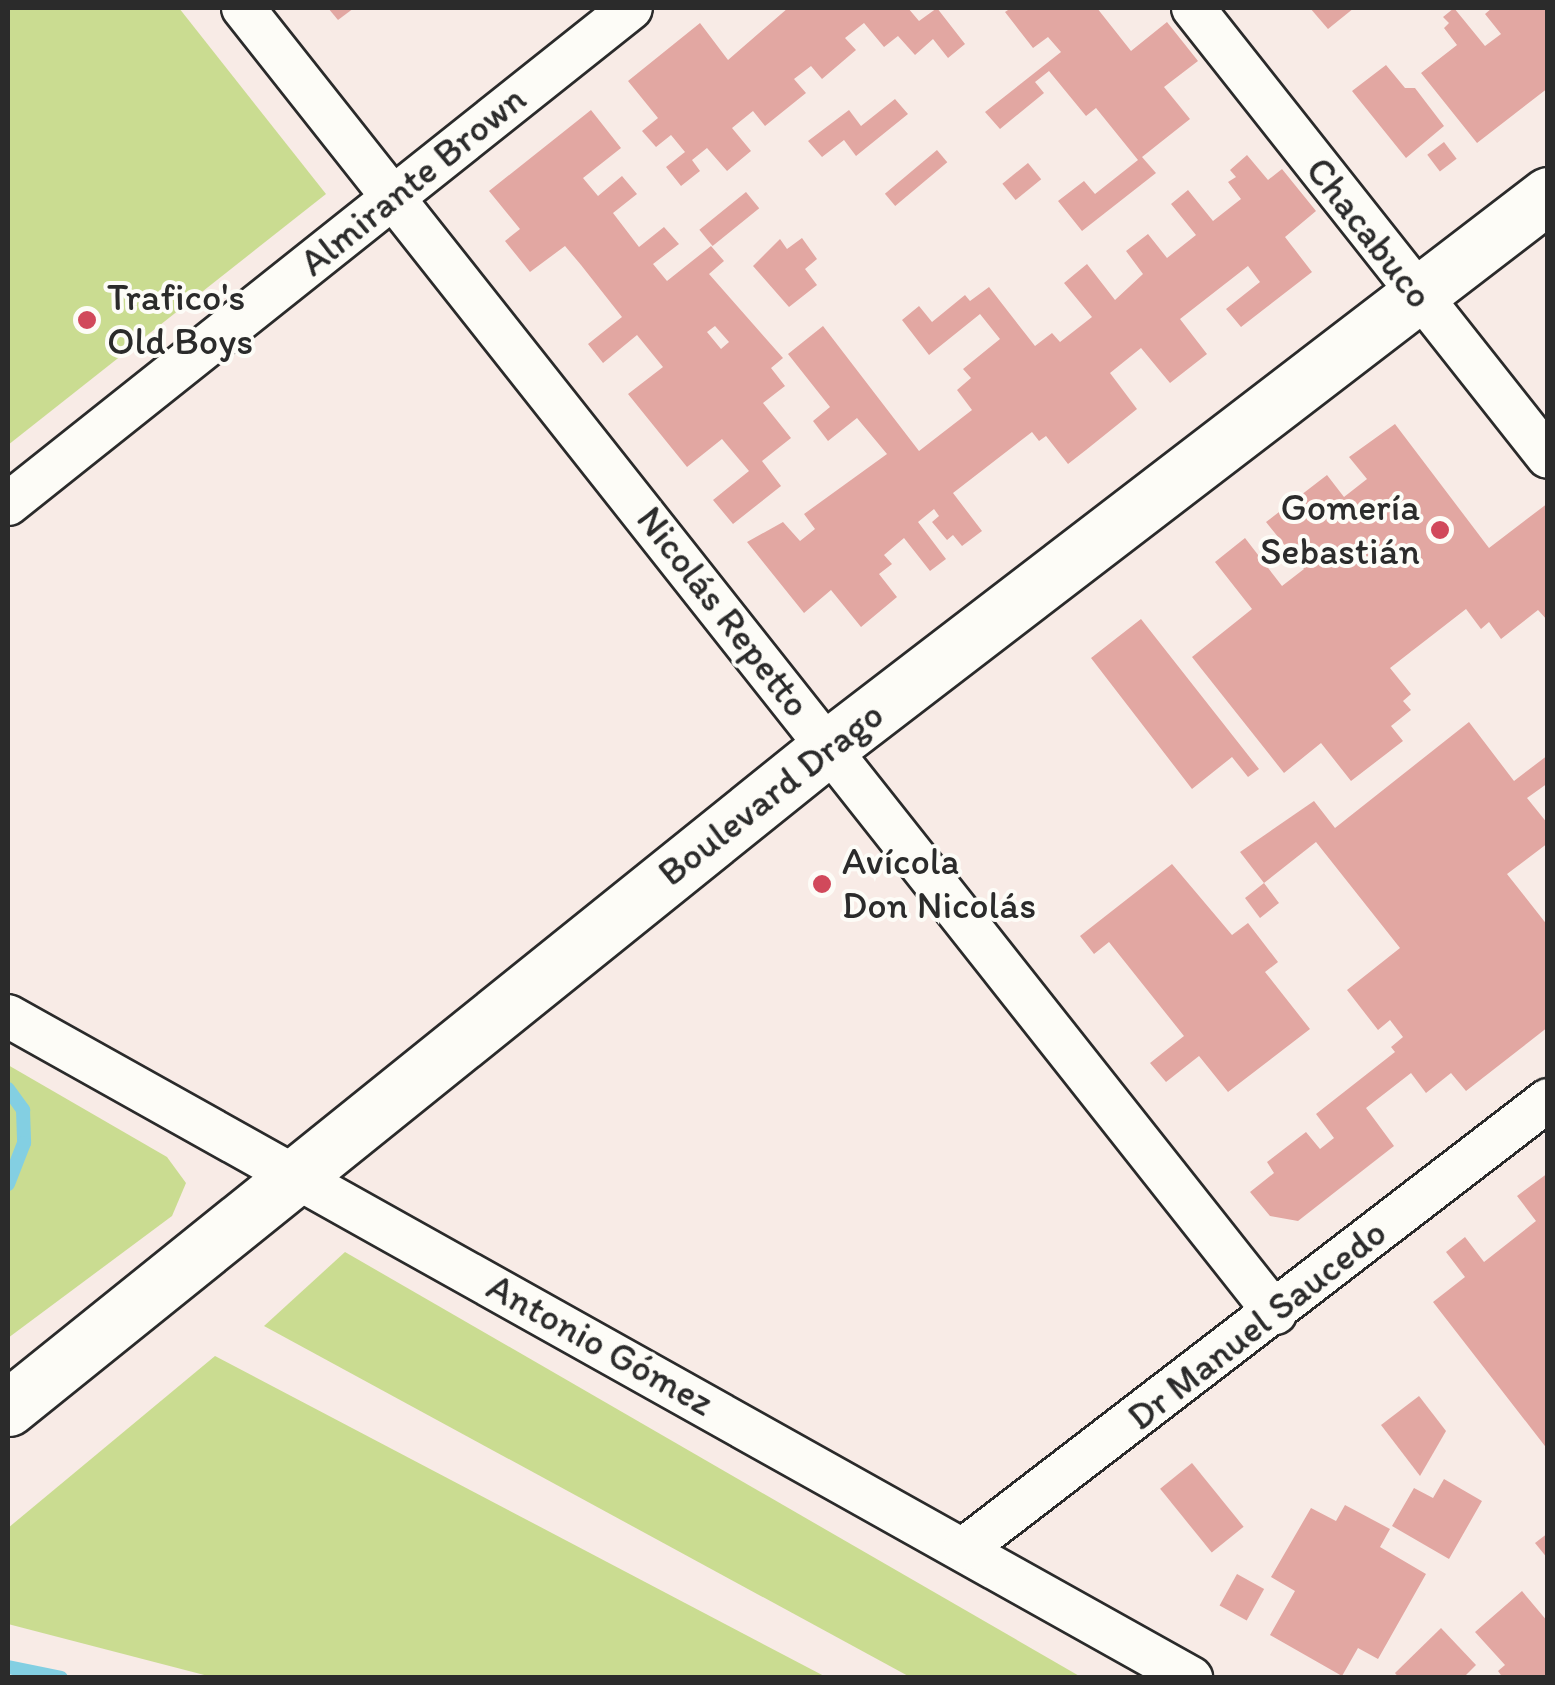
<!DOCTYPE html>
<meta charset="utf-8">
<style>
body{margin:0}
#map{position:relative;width:1555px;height:1685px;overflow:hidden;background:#f8ebe6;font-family:Itim,sans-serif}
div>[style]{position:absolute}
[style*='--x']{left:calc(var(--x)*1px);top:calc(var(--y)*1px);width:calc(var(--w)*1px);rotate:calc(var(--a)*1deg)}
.green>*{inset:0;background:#cadc91}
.stream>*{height:14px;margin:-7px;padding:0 7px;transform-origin:7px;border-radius:7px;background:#83cfe2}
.building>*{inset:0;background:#e2a7a2;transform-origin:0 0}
.roads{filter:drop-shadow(2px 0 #2b2b2b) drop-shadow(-2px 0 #2b2b2b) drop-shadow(0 2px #2b2b2b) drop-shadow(0 -2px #2b2b2b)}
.street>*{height:42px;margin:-21px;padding:0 21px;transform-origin:21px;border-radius:21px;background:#fdfcf7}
.secondary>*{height:55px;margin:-27.5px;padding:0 27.5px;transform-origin:27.5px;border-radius:27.5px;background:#fdfcf7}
.dots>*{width:28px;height:28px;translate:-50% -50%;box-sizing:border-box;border:5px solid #fdfcf7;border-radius:50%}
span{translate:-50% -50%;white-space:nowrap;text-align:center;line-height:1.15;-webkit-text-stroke:8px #fdfcf7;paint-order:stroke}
.street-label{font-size:38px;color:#2b2b2b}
.poi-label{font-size:38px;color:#2b2b2b}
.left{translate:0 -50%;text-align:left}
.right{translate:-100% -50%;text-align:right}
.frame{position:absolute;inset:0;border:10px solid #2b2b2b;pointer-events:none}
</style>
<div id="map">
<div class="green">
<i style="clip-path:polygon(8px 8px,179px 8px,326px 194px,8px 445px)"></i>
<i style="clip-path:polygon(8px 1065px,167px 1157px,186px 1183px,172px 1216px,8px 1338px)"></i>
<i style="clip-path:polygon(345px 1252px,1081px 1677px,910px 1677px,264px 1326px)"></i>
<i style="clip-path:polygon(215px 1356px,826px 1677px,212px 1677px,8px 1624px,8px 1528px)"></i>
</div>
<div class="stream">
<i style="--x:8;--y:1089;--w:26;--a:54"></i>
<i style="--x:23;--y:1110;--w:33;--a:88"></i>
<i style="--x:24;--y:1143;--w:44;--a:111.3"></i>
<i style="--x:8;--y:1667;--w:54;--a:11.7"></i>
</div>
<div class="building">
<i style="clip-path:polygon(328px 8px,354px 8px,338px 20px)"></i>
<i style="clip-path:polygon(788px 8px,908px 8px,919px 21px,937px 8px,965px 44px,948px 58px,933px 39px,915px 55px,898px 36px,884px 47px,864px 23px,845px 38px,856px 50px,822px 79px,811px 66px,794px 79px,806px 93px,765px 126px,753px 111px,732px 128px,751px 151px,727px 171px,707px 148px,692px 160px,700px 171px,681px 186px,666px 167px,685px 152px,671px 135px,656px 147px,642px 131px,658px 118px,628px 81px,700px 23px,728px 60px)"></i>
<i style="clip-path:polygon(1011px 8px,1097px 8px,1131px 51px,1167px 22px,1198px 61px,1164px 87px,1190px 119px,1142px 157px,1156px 173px,1082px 231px,1058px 201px,1084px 181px,1095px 194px,1138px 160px,1096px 108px,1086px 116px,1049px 71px,1035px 82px,1044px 93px,1000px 129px,985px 112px,1061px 52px,1048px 37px,1033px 48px,1005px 12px)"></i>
<i style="clip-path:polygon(1310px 8px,1354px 8px,1328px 29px)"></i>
<i style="clip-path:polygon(1454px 8px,1485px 46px,1501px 34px,1485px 14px,1492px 8px,1548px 8px,1548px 88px,1477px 143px,1421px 73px,1457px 45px,1444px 28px,1449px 23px,1443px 17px)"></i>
<i style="clip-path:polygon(1386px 65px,1405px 88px,1415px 88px,1444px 126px,1406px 158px,1352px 91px)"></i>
<i style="clip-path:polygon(895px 99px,908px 114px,856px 156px,844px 140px,822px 157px,808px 141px,849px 110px,861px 126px)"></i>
<i style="clip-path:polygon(evenodd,591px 110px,621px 148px,583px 178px,598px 196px,622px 176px,637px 194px,613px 213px,639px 247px,664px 227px,679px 244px,653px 264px,667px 281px,711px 246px,724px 261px,709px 274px,783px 358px,771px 368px,785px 386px,763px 403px,791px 438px,762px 461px,781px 486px,733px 524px,713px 500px,749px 471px,722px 439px,687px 467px,628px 394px,663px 367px,637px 335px,603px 363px,588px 344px,622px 317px,581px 265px,565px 246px,530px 272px,505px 241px,520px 229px,489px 191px,591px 110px,715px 326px,729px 342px,721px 349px,707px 332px,715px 326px)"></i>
<i style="left:1444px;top:142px;width:21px;height:21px;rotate:53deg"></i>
<i style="left:937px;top:150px;width:16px;height:68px;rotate:50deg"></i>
<i style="clip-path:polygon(1247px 155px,1268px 180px,1282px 169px,1316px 211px,1285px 237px,1312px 272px,1241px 327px,1226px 309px,1260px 282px,1248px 266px,1180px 319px,1207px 354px,1170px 383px,1141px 348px,1110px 373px,1137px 409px,1086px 450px,1068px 464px,1046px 436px,1039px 441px,1032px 432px,953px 493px,982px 531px,962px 546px,953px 535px,947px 540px,932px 522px,939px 516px,934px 509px,918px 522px,946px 559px,930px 571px,904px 538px,884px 555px,892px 564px,879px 574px,897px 597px,861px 627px,831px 590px,804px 613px,747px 542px,783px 522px,800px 541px,815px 529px,804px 514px,887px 454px,857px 418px,828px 441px,813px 421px,830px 407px,788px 354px,823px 326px,919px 451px,972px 410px,957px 390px,971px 378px,963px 369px,1000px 339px,980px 314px,929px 355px,902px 320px,919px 306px,932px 322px,965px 295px,970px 301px,989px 287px,1035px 346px,1052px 333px,1060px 342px,1092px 317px,1064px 283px,1087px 264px,1115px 300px,1143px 274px,1126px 251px,1148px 234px,1167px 258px,1196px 235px,1171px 204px,1188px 190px,1213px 221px,1241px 199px,1228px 182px,1236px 177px,1230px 170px)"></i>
<i style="left:1028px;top:163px;width:21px;height:33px;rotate:51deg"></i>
<i style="left:746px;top:192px;width:21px;height:60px;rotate:51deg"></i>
<i style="clip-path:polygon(802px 238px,817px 259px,805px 269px,817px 285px,789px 307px,753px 266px,780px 239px,787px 249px)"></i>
<i style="clip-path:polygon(1395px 424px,1489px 548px,1548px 503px,1548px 621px,1538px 610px,1501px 639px,1489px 622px,1481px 629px,1466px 609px,1390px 668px,1411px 694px,1403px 701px,1411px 710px,1391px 726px,1403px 741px,1351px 781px,1321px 743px,1284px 773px,1192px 657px,1252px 609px,1215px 562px,1245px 538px,1282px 586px,1304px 569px,1266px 522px,1327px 475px,1344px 497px,1367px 479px,1349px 457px)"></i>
<i style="clip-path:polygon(1141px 619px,1259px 769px,1248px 777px,1232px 757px,1192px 789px,1091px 658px)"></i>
<i style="clip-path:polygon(1469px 722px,1514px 781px,1548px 755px,1548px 783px,1527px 798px,1548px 824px,1548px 843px,1507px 874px,1548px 926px,1548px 1027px,1466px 1091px,1451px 1073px,1426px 1093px,1411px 1073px,1366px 1108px,1394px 1146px,1298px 1221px,1270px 1216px,1250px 1192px,1274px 1173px,1267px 1162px,1306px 1132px,1320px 1149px,1334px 1138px,1316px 1114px,1395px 1052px,1391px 1047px,1403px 1037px,1390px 1020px,1378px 1030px,1347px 990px,1400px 948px,1316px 842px,1264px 883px,1279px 903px,1260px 918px,1245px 898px,1264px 883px,1240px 852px,1314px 801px,1335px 828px)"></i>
<i style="clip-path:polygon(1172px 864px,1232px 935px,1248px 923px,1278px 962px,1265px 972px,1310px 1029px,1228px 1092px,1199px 1056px,1166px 1082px,1150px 1063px,1184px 1036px,1109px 942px,1094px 954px,1080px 936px)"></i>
<i style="clip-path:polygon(1548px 1173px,1548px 1450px,1433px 1302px,1465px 1277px,1446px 1252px,1465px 1237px,1484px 1262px,1536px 1221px,1517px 1196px)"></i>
<i style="clip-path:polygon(1419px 1396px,1446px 1431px,1420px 1476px,1381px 1425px)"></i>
<i style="left:1192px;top:1463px;width:82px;height:41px;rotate:51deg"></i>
<i style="clip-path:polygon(1444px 1479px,1482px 1501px,1449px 1559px,1392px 1526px,1414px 1488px,1433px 1498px)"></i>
<i style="clip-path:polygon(1345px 1505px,1390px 1529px,1380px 1547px,1426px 1574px,1378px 1659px,1358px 1648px,1342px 1676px,1270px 1635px,1295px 1591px,1271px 1577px,1311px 1508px,1336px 1521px)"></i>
<i style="clip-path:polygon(1548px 1533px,1548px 1559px,1535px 1543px)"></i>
<i style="left:1237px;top:1574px;width:31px;height:36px;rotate:29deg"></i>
<i style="clip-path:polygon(1522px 1591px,1548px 1622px,1548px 1678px,1503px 1678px,1498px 1671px,1505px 1665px,1475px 1632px)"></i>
<i style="clip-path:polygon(1441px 1628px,1476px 1665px,1463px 1678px,1399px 1678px,1395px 1673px)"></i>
</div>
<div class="roads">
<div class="street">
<i style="--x:243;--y:8;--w:1664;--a:51.66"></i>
<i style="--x:1193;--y:8;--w:572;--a:51.67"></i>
<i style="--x:8;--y:504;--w:796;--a:-38.52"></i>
<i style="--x:8;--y:1016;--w:1356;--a:29.23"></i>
<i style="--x:965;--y:1548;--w:735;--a:-37.54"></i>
</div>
<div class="secondary">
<i style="--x:8;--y:1408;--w:1055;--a:-38.85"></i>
<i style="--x:830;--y:746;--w:905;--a:-37.5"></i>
</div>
</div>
<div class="dots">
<i style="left:87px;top:320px;background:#d1495b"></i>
<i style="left:1440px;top:530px;background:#d1495b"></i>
<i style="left:822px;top:884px;background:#d1495b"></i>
</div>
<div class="street-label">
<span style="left:413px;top:181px;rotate:-39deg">Almirante Brown</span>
<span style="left:1369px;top:233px;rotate:52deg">Chacabuco</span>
<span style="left:723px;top:612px;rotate:52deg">Nicolás Repetto</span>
<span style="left:771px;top:794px;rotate:-38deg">Boulevard Drago</span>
<span style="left:1257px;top:1325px;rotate:-38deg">Dr Manuel Saucedo</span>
<span style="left:600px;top:1345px;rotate:29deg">Antonio Gómez</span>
</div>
<div class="poi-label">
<span class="left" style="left:107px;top:320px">Trafico's<br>Old Boys</span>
<span class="right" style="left:1420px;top:530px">Gomería<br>Sebastián</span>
<span class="left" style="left:842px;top:884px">Avícola<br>Don Nicolás</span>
</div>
<div class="frame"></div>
</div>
